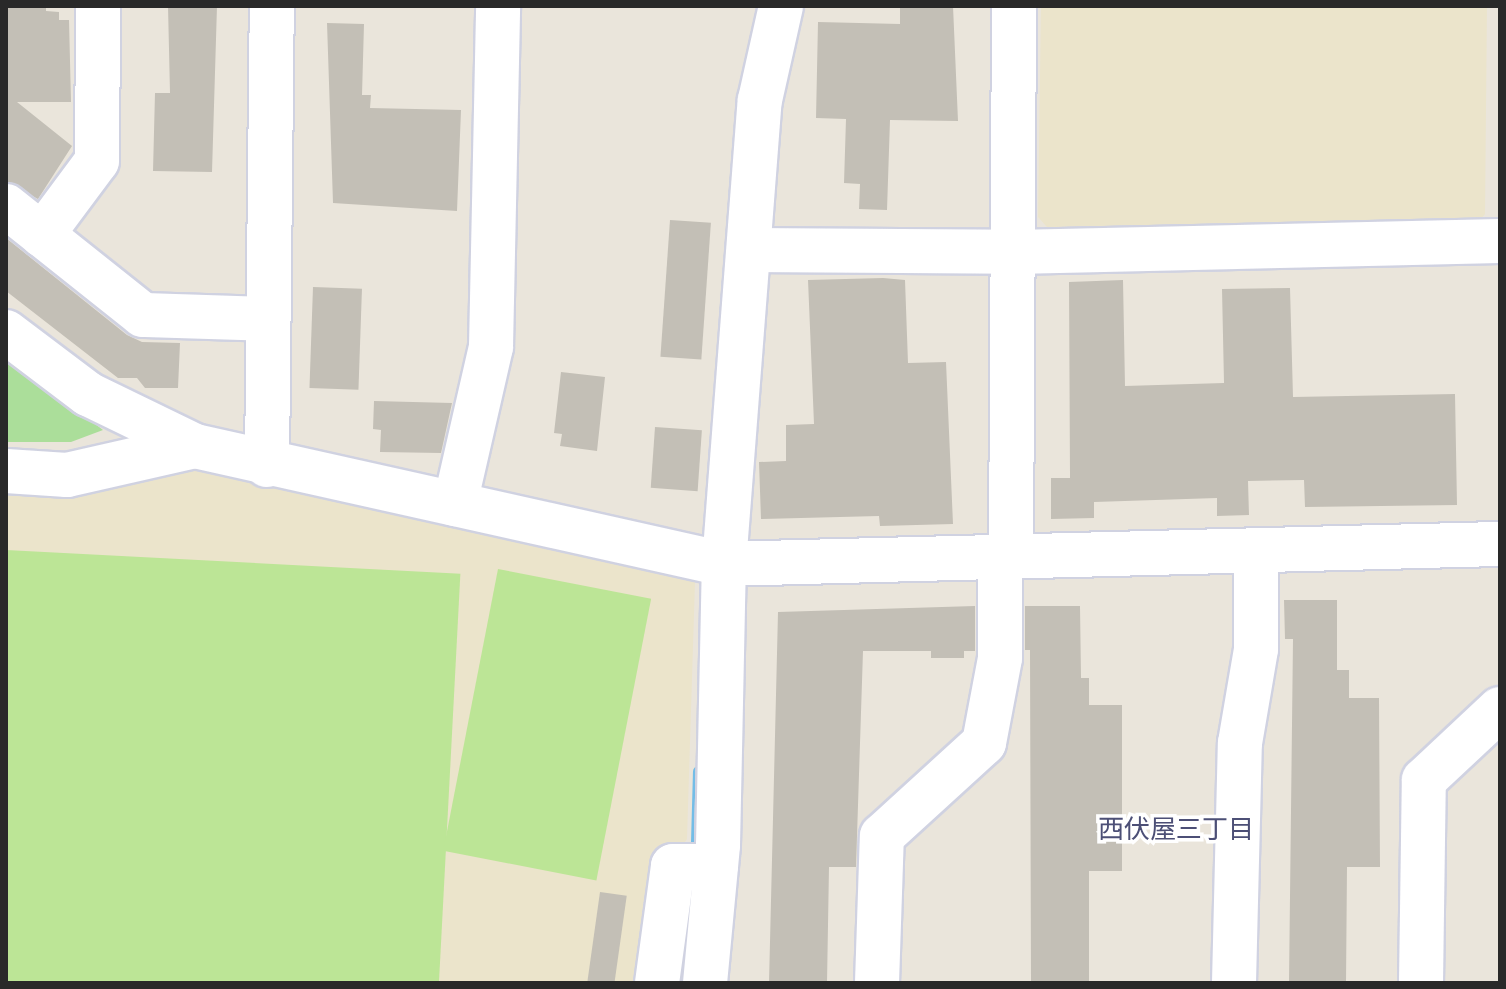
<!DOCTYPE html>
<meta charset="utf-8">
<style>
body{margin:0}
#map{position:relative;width:1506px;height:989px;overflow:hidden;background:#eae5db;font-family:"Noto Sans","Noto Sans JP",sans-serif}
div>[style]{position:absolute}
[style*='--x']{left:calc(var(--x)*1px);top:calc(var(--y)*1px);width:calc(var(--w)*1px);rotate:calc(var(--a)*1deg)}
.education>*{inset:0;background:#ebe4cb}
.green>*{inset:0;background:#abde9a}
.pitch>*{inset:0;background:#bce596;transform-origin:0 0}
.stream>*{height:11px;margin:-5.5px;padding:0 5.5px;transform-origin:5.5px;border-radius:5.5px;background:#73bde7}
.building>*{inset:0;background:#c3bfb6;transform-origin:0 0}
.roads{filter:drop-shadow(2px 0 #d0d2e1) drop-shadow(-2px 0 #d0d2e1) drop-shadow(0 2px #d0d2e1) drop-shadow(0 -2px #d0d2e1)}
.minor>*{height:44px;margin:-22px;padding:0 22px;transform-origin:22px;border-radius:22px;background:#fff}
span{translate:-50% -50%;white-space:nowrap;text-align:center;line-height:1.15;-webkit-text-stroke:7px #fff;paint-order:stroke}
.neighbourhood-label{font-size:26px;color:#4c4f76}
.frame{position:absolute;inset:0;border:8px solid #292929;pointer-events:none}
</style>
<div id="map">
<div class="education">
<i style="clip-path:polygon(1041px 6px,1487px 6px,1485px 214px,1478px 223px,1047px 227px,1038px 217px)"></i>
<i style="clip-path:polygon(179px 466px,258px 479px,695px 582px,687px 839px,677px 854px,640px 983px,6px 983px,6px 494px,65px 497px)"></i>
</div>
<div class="green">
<i style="clip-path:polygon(6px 356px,103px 430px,71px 442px,6px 442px)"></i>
</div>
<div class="pitch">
<i style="left:6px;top:550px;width:455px;height:433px;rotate:3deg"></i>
<i style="left:498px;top:569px;width:156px;height:287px;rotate:11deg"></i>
</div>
<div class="stream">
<i style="--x:696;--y:842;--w:71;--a:-88.4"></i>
<i style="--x:680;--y:983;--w:64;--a:-81.9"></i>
</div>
<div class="building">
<i style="clip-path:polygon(6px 6px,46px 7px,46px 11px,59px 12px,59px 20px,69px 20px,71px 102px,17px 102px,72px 146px,38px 199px,6px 182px)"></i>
<i style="clip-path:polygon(168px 6px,217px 6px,212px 172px,153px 171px,155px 93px,170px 93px)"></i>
<i style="clip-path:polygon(900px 6px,953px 6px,958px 121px,890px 120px,887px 210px,859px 209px,860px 184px,844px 183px,846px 119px,816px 118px,818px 22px,900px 24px)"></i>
<i style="clip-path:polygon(327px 23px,364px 24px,362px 95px,371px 95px,370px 108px,461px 110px,457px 211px,333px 203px)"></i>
<i style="left:670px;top:220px;width:41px;height:137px;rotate:4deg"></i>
<i style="clip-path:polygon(6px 238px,127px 335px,142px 342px,180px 343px,178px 388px,145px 388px,137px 378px,118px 378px,6px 291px)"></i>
<i style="clip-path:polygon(883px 278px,905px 280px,908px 363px,946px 362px,953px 524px,880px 526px,879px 516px,761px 519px,759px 462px,786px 461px,786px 425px,814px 424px,808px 280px)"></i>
<i style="clip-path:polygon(1123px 280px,1125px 386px,1224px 383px,1222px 289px,1290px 288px,1293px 397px,1455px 394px,1457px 505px,1305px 507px,1304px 480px,1248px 481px,1249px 515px,1217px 516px,1217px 498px,1094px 502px,1094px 518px,1051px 519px,1051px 478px,1070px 478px,1069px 282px)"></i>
<i style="left:313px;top:287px;width:49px;height:101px;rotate:2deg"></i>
<i style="clip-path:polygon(561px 372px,605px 377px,597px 451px,560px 446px,562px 434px,554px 433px)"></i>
<i style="clip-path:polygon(374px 401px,452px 403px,441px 453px,380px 452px,381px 430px,373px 429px)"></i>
<i style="left:655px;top:427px;width:47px;height:61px;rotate:4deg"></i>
<i style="clip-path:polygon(1284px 600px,1337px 600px,1337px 670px,1349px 670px,1349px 698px,1379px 698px,1380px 867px,1347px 867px,1346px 983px,1289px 983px,1293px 639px,1285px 639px)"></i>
<i style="clip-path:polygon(975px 606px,975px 651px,964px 651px,964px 658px,931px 658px,931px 651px,863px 651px,856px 867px,829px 867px,827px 983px,769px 983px,778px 612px)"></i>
<i style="clip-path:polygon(1025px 606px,1080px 606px,1081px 678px,1089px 678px,1089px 705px,1122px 705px,1122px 871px,1089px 871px,1089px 983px,1031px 983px,1030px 650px,1025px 650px)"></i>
<i style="left:600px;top:892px;width:27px;height:92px;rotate:8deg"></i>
</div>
<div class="roads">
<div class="minor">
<i style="--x:6;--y:206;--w:175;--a:38.5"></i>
<i style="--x:143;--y:315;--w:125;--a:1.8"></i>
<i style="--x:42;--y:235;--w:92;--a:-53.4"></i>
<i style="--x:97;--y:161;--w:155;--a:-89.6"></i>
<i style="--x:749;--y:250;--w:265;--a:0.4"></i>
<i style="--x:1014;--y:252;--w:486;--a:-1.3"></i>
<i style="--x:6;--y:332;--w:103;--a:37.1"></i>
<i style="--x:88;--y:394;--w:119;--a:25.9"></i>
<i style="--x:195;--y:446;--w:542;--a:12.57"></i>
<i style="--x:724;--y:564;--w:776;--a:-1.48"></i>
<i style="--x:267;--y:465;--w:459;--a:-89.4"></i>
<i style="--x:6;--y:471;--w:61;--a:3.8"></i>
<i style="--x:67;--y:475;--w:131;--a:-12.8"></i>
<i style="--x:455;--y:504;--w:161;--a:-77.1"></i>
<i style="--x:491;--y:347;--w:341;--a:-88.8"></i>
<i style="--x:1011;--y:557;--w:551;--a:-89.69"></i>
<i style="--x:657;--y:983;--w:118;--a:-82.2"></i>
<i style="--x:673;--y:866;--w:43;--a:0"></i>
<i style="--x:705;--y:983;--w:139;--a:-84.6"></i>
<i style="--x:718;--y:845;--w:281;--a:-88.8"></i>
<i style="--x:724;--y:564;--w:465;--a:-85.6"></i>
<i style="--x:760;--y:100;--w:96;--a:-77.4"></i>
<i style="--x:877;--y:983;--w:147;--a:-88.1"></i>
<i style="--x:882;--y:836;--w:138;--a:-42.4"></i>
<i style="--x:984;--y:743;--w:86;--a:-79.3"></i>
<i style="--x:1000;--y:658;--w:101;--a:-90"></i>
<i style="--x:1234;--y:983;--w:240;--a:-88.6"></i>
<i style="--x:1240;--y:743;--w:95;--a:-80.3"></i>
<i style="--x:1256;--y:649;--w:99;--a:-90"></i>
<i style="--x:1421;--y:983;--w:203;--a:-89.2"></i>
<i style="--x:1424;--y:780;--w:104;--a:-43.1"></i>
</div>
</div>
<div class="neighbourhood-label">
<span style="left:1176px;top:829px">西伏屋三丁目</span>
</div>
<div class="frame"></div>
</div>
